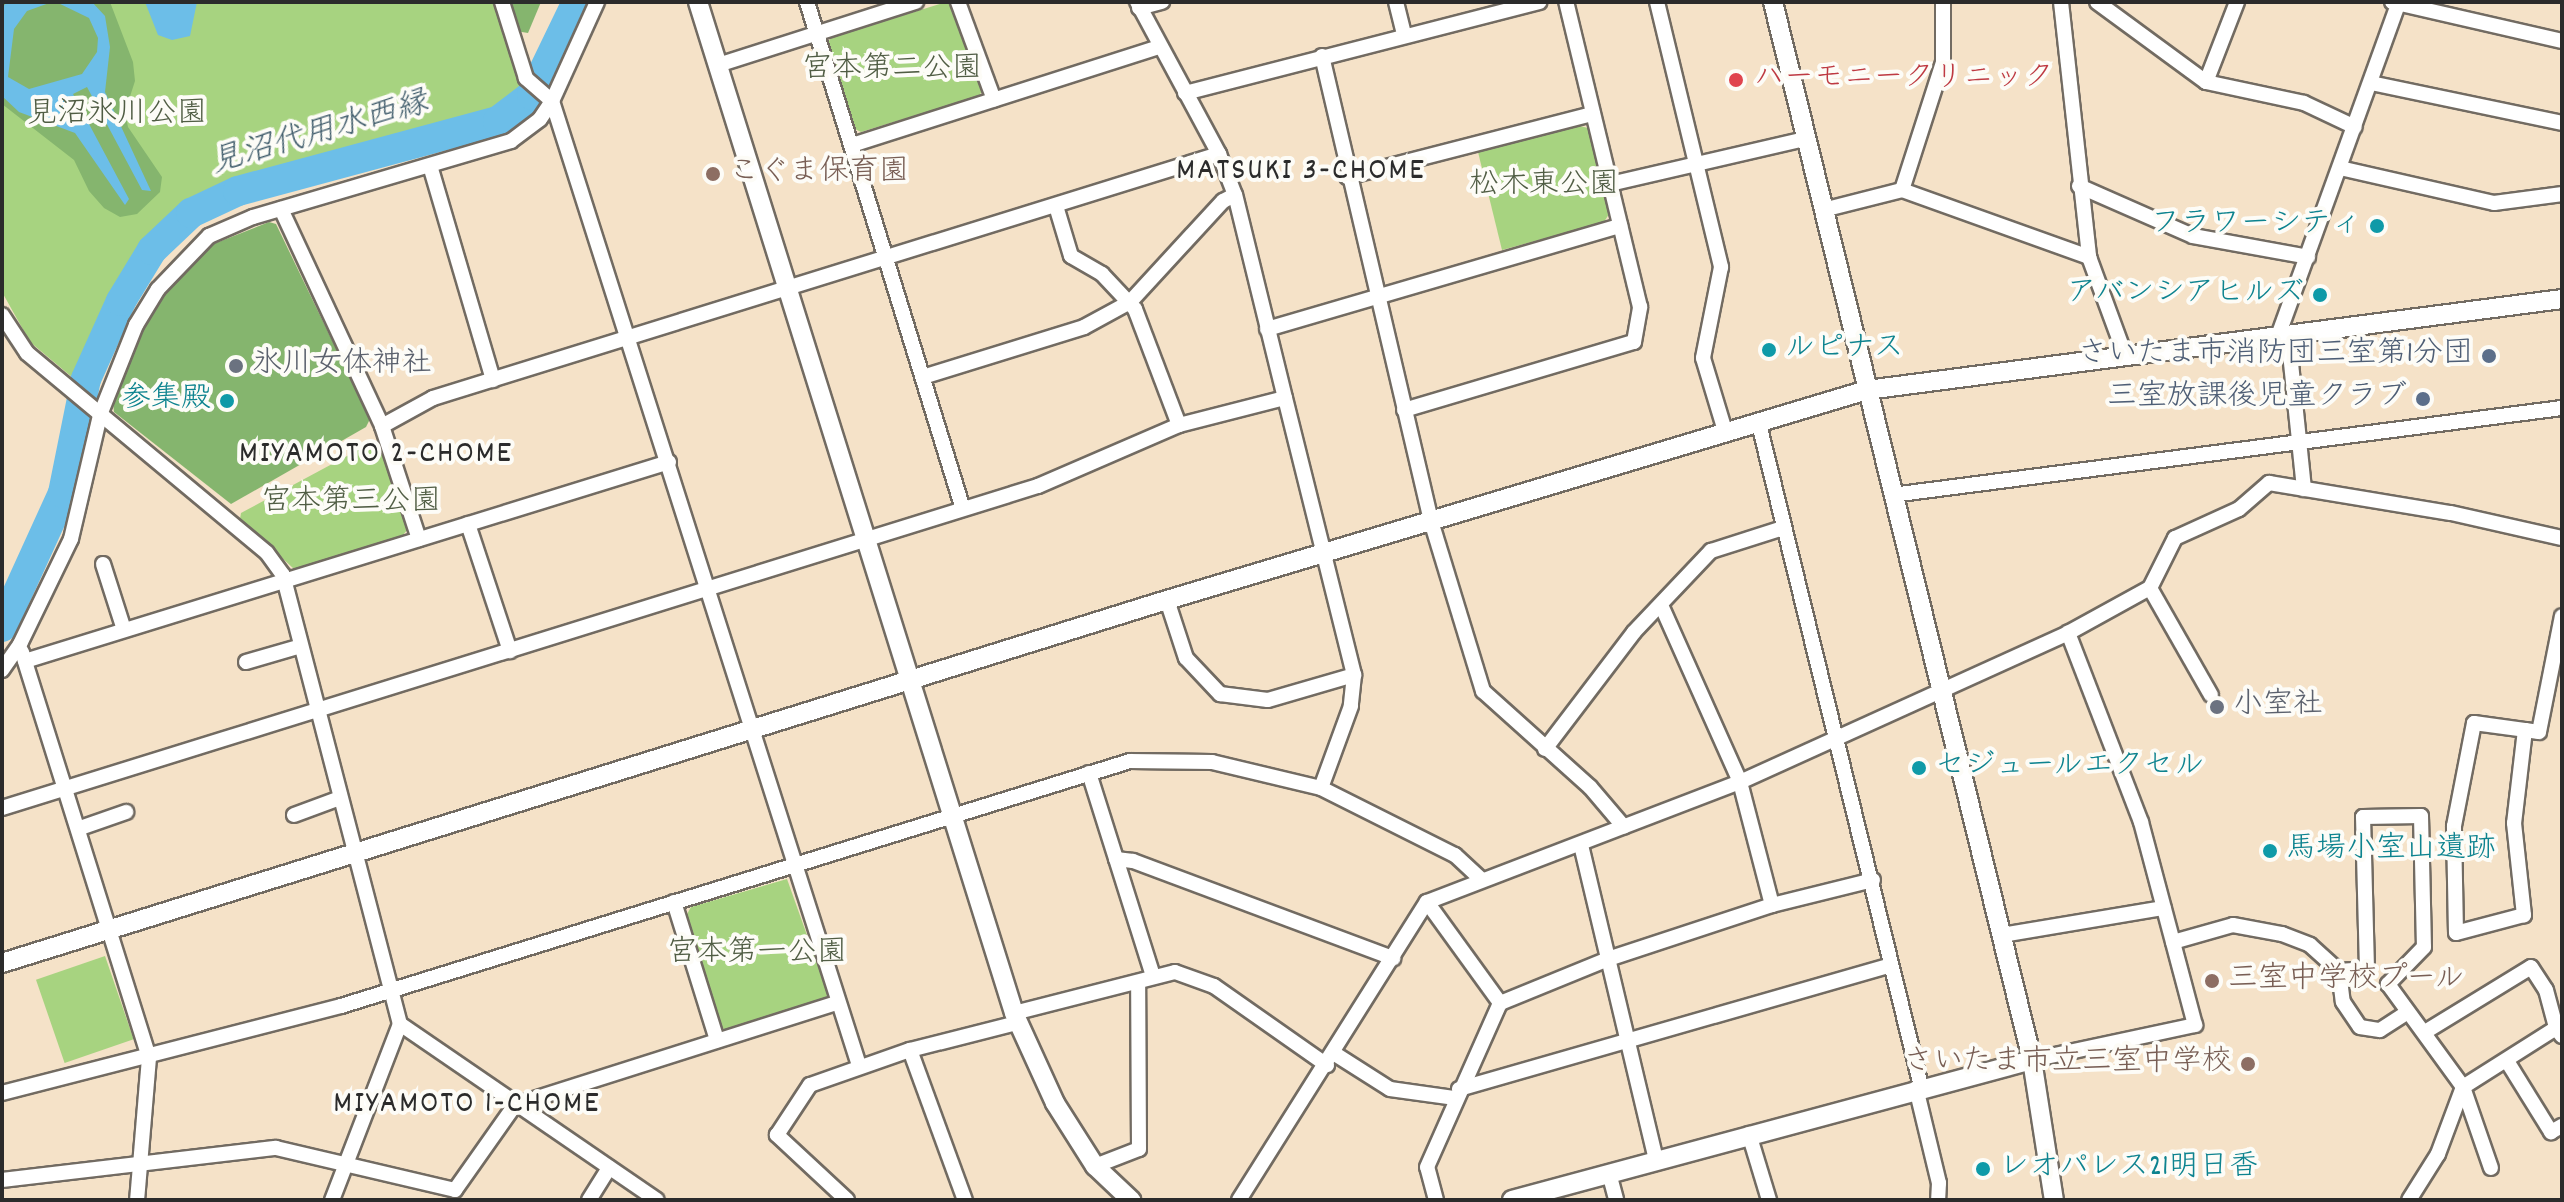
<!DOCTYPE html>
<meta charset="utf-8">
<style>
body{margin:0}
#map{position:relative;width:2564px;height:1202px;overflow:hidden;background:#f5e2c8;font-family:Dekko,"Klee One",sans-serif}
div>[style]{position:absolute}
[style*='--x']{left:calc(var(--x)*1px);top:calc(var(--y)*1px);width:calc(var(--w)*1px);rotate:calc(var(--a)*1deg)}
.green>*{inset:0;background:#a7d380;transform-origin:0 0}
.forest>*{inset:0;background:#85b56e}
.water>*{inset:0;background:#6cbee8}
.river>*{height:30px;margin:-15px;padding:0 15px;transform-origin:15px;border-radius:15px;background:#6cbee8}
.roads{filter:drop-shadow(2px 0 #726b62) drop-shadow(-2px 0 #726b62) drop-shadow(0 2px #726b62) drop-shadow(0 -2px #726b62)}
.minor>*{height:14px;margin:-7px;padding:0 7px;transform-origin:7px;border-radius:7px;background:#fff}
.tertiary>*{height:18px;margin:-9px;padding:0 9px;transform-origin:9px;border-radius:9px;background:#fff}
.dots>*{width:22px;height:22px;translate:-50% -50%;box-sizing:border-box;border:4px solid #fdfcf7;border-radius:50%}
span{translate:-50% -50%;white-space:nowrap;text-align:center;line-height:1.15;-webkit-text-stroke:8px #fdfcf7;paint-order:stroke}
.park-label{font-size:30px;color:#505d44}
.health-label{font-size:30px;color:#be3a42}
.left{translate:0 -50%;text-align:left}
.education-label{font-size:30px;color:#785e54}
.right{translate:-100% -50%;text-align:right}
.culture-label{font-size:30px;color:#0d838f}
.service-label{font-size:30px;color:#4e5e75}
.worship-label{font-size:30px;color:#5b616d}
.water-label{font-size:32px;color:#425e6d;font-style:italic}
.neighbourhood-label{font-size:32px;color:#2b2b2b;letter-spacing:2px}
.frame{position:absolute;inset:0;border:4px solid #2b2b2b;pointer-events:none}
</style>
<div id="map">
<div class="green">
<i style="clip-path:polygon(2px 2px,495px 2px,522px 87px,481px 118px,248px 177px,196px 200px,145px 240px,73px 378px,30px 342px,2px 292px)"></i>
<i style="clip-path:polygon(946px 2px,955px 3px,982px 91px,979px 96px,861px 132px,855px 129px,827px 44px,831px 38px)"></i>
<i style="clip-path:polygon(1580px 126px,1588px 128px,1609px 214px,1604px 222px,1502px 250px,1478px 152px)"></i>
<i style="clip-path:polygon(373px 442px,381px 446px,408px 529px,403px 535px,294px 569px,240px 519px,241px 513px)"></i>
<i style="clip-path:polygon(787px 879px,828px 994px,823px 1002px,729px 1031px,722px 1028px,686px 916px,691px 907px)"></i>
<i style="left:105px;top:956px;width:88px;height:73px;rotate:71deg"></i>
</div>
<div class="forest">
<i style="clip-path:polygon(2px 2px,110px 2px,133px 62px,135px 81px,125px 112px,128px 127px,162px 177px,160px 192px,137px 214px,120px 217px,104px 208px,89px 191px,74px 160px,2px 104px)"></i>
<i style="clip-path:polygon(508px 2px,541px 2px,528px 33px,516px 31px)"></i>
<i style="clip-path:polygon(269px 222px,276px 224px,370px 419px,366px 427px,231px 504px,114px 412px,113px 403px,142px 331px,167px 290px,211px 245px)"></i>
</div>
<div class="water">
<i style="clip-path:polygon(7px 2px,52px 2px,27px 11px,14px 29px,8px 77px,29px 89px,82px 74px,97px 52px,98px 38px,89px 18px,56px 2px,92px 2px,105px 16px,110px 47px,105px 92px,151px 191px,142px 190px,87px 87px,73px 94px,129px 199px,125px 205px,75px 133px,19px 112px,2px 96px,2px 8px)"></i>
<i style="clip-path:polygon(145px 2px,197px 2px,190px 36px,172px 40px,158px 35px)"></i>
</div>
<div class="river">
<i style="--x:2;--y:627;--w:147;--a:-65.5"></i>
<i style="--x:63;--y:493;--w:116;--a:-78.6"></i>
<i style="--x:86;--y:379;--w:85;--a:-65.8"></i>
<i style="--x:121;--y:301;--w:60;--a:-58.7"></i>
<i style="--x:152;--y:250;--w:54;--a:-43.5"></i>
<i style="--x:191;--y:213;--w:52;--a:-25.1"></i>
<i style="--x:238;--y:191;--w:269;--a:-15.1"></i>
<i style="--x:498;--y:121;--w:43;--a:-37.4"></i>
<i style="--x:532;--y:95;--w:103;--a:-64.2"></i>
</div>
<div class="roads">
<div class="minor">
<i style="--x:597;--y:2;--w:109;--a:114.4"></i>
<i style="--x:552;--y:101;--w:1012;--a:72.34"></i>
<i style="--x:807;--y:2;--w:530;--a:72.9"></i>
<i style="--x:958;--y:2;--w:104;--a:69.8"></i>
<i style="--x:1396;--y:2;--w:34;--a:76"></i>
<i style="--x:1657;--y:2;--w:273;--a:76.4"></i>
<i style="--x:1721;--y:267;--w:93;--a:101.2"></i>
<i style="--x:1703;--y:358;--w:79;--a:73.2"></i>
<i style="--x:2061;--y:2;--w:257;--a:83.7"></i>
<i style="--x:2089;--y:257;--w:104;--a:69.8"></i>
<i style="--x:2097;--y:2;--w:135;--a:36.3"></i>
<i style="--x:2206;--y:82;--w:100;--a:12.1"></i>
<i style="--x:2304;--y:103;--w:56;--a:25.2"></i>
<i style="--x:2392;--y:2;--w:174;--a:12.9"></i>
<i style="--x:1139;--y:8;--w:24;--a:-15"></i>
<i style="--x:1322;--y:56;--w:478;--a:76.8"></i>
<i style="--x:1431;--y:521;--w:178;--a:73"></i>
<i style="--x:1483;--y:691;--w:144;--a:41.9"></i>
<i style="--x:1590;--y:787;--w:52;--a:49.6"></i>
<i style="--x:718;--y:65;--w:208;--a:-17.7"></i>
<i style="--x:2206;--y:82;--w:86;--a:-68.8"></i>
<i style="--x:2371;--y:83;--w:195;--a:11.8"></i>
<i style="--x:1185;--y:93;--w:366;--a:-14.4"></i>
<i style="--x:852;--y:145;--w:323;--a:-17.7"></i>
<i style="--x:2340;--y:168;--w:158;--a:12.8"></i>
<i style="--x:2494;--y:203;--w:69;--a:-7.5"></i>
<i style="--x:431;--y:169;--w:220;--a:73.6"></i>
<i style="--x:1347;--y:177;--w:254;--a:-14.4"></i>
<i style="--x:1610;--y:184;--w:200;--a:-13"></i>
<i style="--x:2079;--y:186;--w:124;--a:23.7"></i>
<i style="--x:2193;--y:236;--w:117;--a:10.3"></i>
<i style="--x:1902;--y:190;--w:134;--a:-72.2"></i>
<i style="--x:1943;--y:62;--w:60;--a:-90"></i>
<i style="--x:1056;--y:206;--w:52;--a:73.3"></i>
<i style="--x:1071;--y:256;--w:36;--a:30"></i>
<i style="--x:1102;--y:274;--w:48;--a:46.7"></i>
<i style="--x:1135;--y:309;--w:124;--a:69.2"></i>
<i style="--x:281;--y:209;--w:239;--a:65"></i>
<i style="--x:382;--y:426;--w:119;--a:71.9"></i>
<i style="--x:1823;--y:210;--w:81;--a:-14.2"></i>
<i style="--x:1902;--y:190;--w:199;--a:19.7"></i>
<i style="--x:2;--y:315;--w:45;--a:56.7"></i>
<i style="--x:27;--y:353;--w:312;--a:39.8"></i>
<i style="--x:267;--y:553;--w:27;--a:54"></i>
<i style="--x:283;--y:575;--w:464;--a:75.4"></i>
<i style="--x:400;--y:1024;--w:189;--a:111.1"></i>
<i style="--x:1267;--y:329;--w:368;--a:-16.3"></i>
<i style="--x:2288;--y:334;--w:156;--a:84.1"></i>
<i style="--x:2278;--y:336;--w:355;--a:-70.1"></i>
<i style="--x:926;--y:376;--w:165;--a:-17.2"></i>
<i style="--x:1084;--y:327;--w:52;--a:-28.5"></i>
<i style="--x:1130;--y:302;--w:137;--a:-47.4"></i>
<i style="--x:1223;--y:201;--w:13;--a:-27"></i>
<i style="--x:1285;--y:398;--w:285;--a:76"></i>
<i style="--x:1354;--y:675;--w:31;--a:96"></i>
<i style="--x:1351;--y:706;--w:87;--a:110.1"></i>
<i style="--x:1404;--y:410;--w:240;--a:-16.5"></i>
<i style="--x:1634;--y:342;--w:36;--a:-80"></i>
<i style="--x:1640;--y:307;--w:314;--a:-103.6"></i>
<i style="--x:1759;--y:424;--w:682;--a:76.25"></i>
<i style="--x:382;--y:426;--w:58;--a:-28.8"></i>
<i style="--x:433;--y:398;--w:823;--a:-17.25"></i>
<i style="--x:1892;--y:495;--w:676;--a:-7.4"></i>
<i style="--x:468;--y:524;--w:134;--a:71.7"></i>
<i style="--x:103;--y:564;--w:69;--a:72.3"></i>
<i style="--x:2150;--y:588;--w:123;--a:60.3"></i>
<i style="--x:1167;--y:600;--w:61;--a:71.9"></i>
<i style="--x:1186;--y:658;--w:50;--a:46.6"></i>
<i style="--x:1220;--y:694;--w:48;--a:7.1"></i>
<i style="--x:1268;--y:700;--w:90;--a:-16.2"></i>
<i style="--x:1661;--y:605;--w:194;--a:65.9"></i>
<i style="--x:1740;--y:782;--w:127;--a:75.4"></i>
<i style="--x:22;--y:652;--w:425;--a:72.6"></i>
<i style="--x:149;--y:1058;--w:143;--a:94.8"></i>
<i style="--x:25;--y:661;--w:674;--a:-17.17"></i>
<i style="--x:246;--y:662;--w:57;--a:-16.2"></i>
<i style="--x:2;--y:670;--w:32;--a:-55"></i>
<i style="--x:20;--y:644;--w:117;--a:-64.1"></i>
<i style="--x:71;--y:539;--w:127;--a:-76.8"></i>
<i style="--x:100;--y:415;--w:97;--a:-68.2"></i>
<i style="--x:136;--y:325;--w:42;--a:-58.6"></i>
<i style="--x:158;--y:289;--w:74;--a:-46.1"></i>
<i style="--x:209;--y:236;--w:48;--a:-23.4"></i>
<i style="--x:253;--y:217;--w:269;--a:-16.4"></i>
<i style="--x:511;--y:141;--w:36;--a:-37"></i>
<i style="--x:540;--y:119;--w:22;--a:-56"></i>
<i style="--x:552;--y:101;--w:35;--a:-139"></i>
<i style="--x:526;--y:78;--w:80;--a:-107.5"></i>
<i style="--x:2525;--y:730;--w:94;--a:96.7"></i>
<i style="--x:2514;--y:823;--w:93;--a:83.8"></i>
<i style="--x:2524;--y:915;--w:70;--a:165.2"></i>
<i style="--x:2456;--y:933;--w:107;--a:-91.1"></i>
<i style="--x:2454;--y:826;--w:105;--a:-79"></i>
<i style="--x:2474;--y:723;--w:51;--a:7.8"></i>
<i style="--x:2525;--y:730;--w:14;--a:8"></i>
<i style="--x:2539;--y:732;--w:118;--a:-78.8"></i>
<i style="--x:1545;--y:749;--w:147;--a:-52.7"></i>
<i style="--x:1634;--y:632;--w:112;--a:-46.5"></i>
<i style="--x:1711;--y:551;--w:76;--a:-17.7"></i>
<i style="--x:1089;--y:773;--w:213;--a:72.5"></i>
<i style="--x:2;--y:808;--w:1085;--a:-17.27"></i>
<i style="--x:1038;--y:486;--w:154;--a:-23.4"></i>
<i style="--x:1179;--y:425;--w:109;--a:-14.3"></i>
<i style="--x:1285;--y:398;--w:209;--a:-103.8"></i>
<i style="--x:1235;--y:195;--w:44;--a:-111.3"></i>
<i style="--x:1219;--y:154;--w:173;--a:-118.3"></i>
<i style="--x:294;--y:815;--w:49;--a:-20.3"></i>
<i style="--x:80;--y:828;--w:49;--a:-19.2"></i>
<i style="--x:1581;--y:845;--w:324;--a:76.6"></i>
<i style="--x:1116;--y:859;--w:17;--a:7"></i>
<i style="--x:1133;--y:861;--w:278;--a:20.5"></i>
<i style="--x:674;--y:902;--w:145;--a:72.7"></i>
<i style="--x:1427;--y:902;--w:125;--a:54.1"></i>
<i style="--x:2002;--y:935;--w:164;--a:-9.5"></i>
<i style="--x:2173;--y:942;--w:62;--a:-15.8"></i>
<i style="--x:2233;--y:925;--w:50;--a:10.4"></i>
<i style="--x:2282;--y:934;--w:30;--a:21"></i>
<i style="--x:2310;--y:945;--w:39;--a:42"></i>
<i style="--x:2339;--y:971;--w:31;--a:83"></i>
<i style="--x:2343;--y:1002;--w:30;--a:56"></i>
<i style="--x:2360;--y:1027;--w:20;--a:9"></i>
<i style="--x:2380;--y:1030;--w:33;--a:-33"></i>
<i style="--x:2339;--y:971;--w:28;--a:-4"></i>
<i style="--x:2367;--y:969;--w:152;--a:-91.5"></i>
<i style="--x:2363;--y:817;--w:58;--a:-1"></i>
<i style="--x:2421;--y:816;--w:131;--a:88.7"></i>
<i style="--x:2424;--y:947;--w:52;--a:134.2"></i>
<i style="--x:2388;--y:984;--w:127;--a:53.9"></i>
<i style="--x:2463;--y:1087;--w:72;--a:110.5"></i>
<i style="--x:2438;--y:1154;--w:54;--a:122.2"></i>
<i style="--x:1014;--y:1013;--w:166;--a:-14.3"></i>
<i style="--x:1175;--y:972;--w:41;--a:19.7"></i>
<i style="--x:1214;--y:986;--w:138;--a:35"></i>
<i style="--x:400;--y:1024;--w:311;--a:34.4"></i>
<i style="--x:2425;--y:1032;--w:124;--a:-31.5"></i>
<i style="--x:2531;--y:967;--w:27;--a:57"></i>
<i style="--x:2546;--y:990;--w:39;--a:75"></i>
<i style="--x:2556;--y:1028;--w:7;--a:-34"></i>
<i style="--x:910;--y:1050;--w:160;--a:69.9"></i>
<i style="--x:1335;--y:1054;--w:65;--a:32.5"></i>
<i style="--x:1390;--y:1089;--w:66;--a:7.9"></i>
<i style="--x:2032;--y:1060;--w:167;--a:-12.1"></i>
<i style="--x:2195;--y:1025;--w:210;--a:-104.9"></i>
<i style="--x:2141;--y:822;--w:203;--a:-111.1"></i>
<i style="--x:2507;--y:1061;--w:84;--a:58.2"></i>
<i style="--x:2551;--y:1132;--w:13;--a:-29"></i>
<i style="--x:1916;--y:1088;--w:98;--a:76.4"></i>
<i style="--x:1939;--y:1183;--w:17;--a:93"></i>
<i style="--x:1459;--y:1089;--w:449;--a:-16"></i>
<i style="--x:2;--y:1093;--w:350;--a:-14.4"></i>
<i style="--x:341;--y:1006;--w:826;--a:-17.25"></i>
<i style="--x:1130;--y:761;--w:82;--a:0.7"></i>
<i style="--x:1212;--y:762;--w:112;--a:13.4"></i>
<i style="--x:1321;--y:788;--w:150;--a:26.6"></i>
<i style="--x:1455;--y:855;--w:34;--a:43"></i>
<i style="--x:1749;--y:1134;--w:69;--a:73.1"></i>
<i style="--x:1095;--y:1166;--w:47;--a:-21.1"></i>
<i style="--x:1139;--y:1149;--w:165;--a:-90.3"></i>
<i style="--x:2491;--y:1168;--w:86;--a:-109.1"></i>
<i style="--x:2463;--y:1087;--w:110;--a:-32.4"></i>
<i style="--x:2556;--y:1028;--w:10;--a:53"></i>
<i style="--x:1609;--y:1173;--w:28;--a:75"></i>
<i style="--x:2;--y:1180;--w:276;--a:-6.7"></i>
<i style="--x:276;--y:1148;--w:184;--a:13.2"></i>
<i style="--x:455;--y:1190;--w:104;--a:-54.8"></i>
<i style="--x:515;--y:1105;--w:338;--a:-17.6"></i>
<i style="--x:589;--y:1200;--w:38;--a:-58"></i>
<i style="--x:847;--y:1200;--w:96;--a:-137.1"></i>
<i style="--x:777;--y:1135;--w:60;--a:-56.6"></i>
<i style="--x:810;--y:1085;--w:106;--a:-19.3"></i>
<i style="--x:910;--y:1050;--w:110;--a:-14.2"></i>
<i style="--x:1239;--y:1200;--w:352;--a:-57.8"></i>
<i style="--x:1427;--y:902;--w:335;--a:-21"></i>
<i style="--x:1740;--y:782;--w:360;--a:-24.4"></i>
<i style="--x:2068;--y:633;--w:94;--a:-28.8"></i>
<i style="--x:2150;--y:588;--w:56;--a:-63.4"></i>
<i style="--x:2175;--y:538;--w:70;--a:-24.4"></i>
<i style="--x:2239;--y:509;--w:40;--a:-41"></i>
<i style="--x:2269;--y:483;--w:184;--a:9.4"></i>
<i style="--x:2451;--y:513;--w:114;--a:12.7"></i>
<i style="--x:1436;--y:1200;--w:34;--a:-105"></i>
<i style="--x:1427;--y:1167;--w:180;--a:-66"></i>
<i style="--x:1500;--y:1003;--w:117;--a:-22.2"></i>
<i style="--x:1608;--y:959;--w:173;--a:-18.2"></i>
<i style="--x:1772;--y:905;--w:104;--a:-13.9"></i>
</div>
<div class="tertiary">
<i style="--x:698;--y:2;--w:1059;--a:72.64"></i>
<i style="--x:1014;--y:1013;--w:99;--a:65.5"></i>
<i style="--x:1055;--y:1103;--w:75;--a:57.6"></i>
<i style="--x:1095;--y:1166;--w:50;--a:43.4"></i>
<i style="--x:1773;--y:2;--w:1089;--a:76.24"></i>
<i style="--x:2032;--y:1060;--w:142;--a:81.1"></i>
<i style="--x:2;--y:963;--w:1220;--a:-17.31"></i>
<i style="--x:1167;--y:600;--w:731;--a:-16.7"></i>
<i style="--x:1867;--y:390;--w:701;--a:-7.46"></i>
<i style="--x:1512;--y:1200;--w:539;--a:-15.07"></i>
</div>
</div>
<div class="dots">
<i style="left:1736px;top:80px;background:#e0444e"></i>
<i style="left:713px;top:174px;background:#8d6e63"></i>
<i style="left:2377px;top:226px;background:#0f9aa8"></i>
<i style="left:2320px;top:295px;background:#0f9aa8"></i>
<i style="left:1769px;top:350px;background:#0f9aa8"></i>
<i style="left:2489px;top:356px;background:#5c6f8a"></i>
<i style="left:236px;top:366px;background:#6b7280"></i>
<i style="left:2423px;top:399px;background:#5c6f8a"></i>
<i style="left:227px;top:401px;background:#0f9aa8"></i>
<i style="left:2217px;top:707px;background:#6b7280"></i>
<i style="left:1919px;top:768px;background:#0f9aa8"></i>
<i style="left:2270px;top:851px;background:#0f9aa8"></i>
<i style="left:2212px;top:981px;background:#8d6e63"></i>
<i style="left:2248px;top:1064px;background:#8d6e63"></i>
<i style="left:1983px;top:1169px;background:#0f9aa8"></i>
</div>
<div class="park-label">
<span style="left:892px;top:71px">宮本第二公園</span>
<span style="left:117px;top:116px">見沼氷川公園</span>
<span style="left:1544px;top:187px">松木東公園</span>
<span style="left:351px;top:504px">宮本第三公園</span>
<span style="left:757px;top:955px">宮本第一公園</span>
</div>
<div class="health-label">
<span class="left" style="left:1754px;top:80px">ハーモニークリニック</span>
</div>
<div class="education-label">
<span class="left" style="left:729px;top:174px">こぐま保育園</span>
<span class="left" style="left:2228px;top:981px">三室中学校プール</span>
<span class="right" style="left:2232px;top:1064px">さいたま市立三室中学校</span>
</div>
<div class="culture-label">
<span class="right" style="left:2361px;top:226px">フラワーシティ</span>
<span class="right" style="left:2304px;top:295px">アバンシアヒルズ</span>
<span class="left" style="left:1785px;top:350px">ルピナス</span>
<span class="right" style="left:211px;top:401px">参集殿</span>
<span class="left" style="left:1935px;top:768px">セジュールエクセル</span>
<span class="left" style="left:2286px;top:851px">馬場小室山遺跡</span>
<span class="left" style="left:1999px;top:1169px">レオパレス21明日香</span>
</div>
<div class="service-label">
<span class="right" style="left:2473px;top:356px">さいたま市消防団三室第1分団</span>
<span class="right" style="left:2407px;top:399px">三室放課後児童クラブ</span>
</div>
<div class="worship-label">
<span class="left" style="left:252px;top:366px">氷川女体神社</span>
<span class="left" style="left:2233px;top:707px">小室社</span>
</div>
<div class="water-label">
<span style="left:320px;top:135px;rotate:-16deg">見沼代用水西縁</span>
</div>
<div class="neighbourhood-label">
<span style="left:1301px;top:172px">MATSUKI 3-CHOME</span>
<span style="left:376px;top:455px">MIYAMOTO 2-CHOME</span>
<span style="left:467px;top:1105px">MIYAMOTO 1-CHOME</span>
</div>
<div class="frame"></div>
</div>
